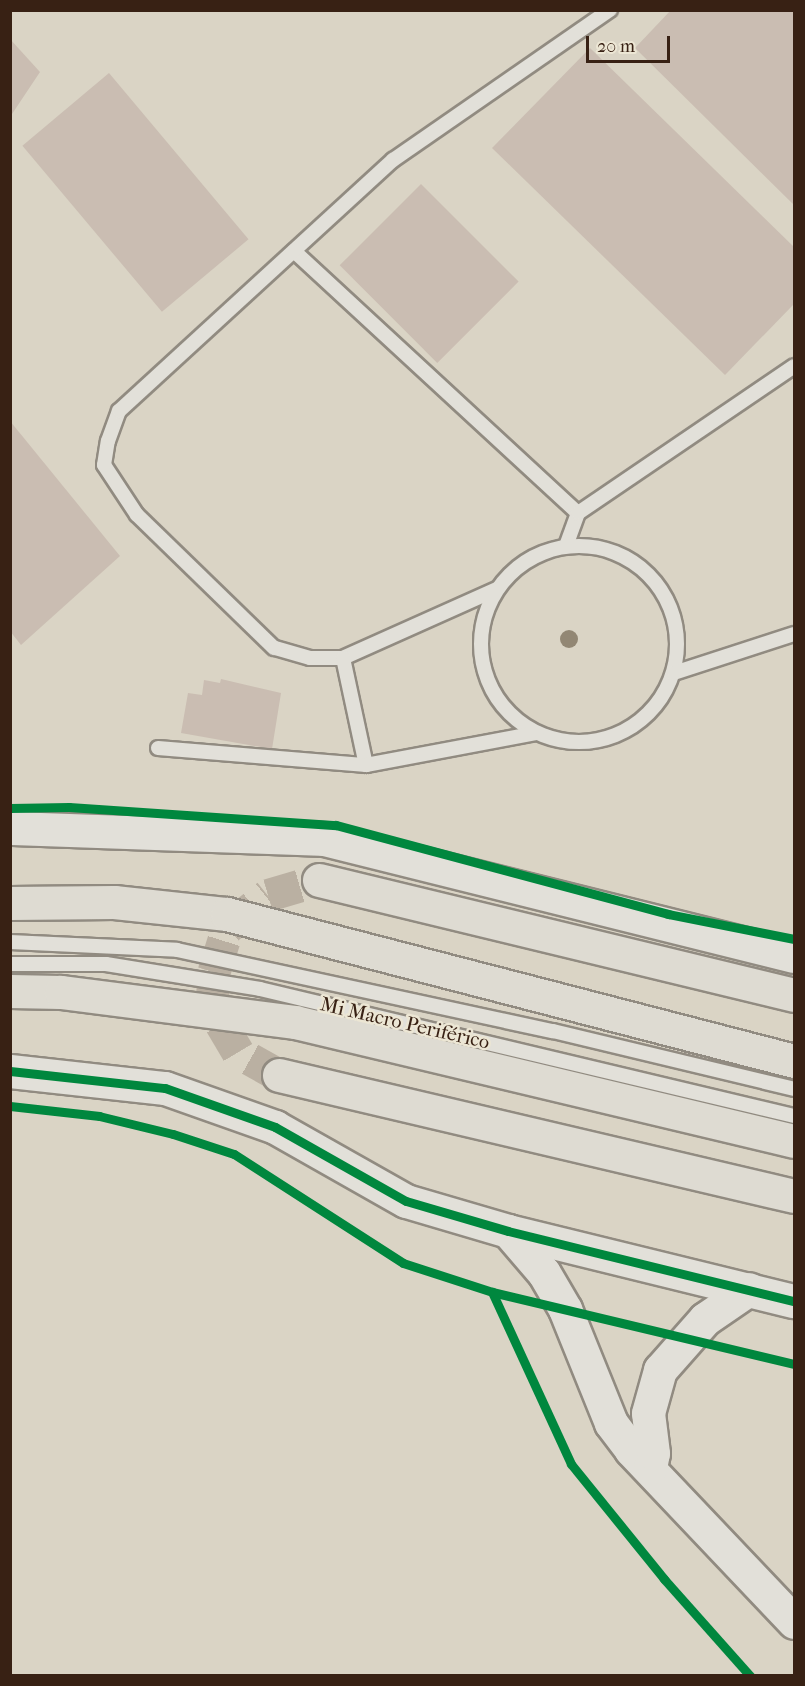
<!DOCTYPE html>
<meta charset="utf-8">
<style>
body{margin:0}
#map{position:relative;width:805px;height:1686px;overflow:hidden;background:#dad4c5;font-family:"IM FELL French Canon",serif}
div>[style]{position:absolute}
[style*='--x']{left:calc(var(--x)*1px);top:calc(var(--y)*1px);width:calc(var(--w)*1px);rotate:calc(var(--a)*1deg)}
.building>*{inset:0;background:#cabdb2;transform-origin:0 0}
.highway-tunnel>*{height:33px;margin-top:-16.5px;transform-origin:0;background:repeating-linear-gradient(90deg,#bab0a2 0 33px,transparent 0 49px)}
.roads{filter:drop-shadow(2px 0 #918b81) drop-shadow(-2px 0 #918b81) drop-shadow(0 2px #918b81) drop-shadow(0 -2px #918b81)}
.lane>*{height:14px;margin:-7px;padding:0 7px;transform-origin:7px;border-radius:7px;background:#e2e0d9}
.lane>.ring{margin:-7px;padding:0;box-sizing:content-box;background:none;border:14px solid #e2e0d9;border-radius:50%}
.secondary>*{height:33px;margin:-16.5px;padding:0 16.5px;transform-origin:16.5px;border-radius:16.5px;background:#e2e0d9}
.highway>*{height:33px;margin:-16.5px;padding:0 16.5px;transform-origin:16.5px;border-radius:16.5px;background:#dedbd2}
.cycleway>*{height:9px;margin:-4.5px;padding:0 4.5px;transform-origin:4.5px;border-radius:4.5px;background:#00873e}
.trees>*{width:18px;height:18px;margin:-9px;border-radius:50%;background:#928774}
span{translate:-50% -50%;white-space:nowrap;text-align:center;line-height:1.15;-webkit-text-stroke:5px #ece6d4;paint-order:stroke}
.street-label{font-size:20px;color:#382114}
.frame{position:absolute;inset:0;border:12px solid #382114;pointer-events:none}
.scale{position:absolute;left:586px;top:36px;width:84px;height:27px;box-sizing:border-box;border:3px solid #382114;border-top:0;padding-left:8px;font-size:18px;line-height:21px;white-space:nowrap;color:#382114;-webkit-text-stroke:4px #ece6d4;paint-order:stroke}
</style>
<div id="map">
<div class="building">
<i style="clip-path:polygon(671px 10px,794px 10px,794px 205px,635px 48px)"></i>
<i style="clip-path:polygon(10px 39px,40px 72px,10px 117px)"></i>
<i style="clip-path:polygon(590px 48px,794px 247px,794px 304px,725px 375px,492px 148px)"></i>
<i style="left:109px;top:73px;width:217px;height:113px;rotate:50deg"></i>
<i style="left:421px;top:184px;width:138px;height:115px;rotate:45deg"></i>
<i style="clip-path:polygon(10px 421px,120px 556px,21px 645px,10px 631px)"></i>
<i style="clip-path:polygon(221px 679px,281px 693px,272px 749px,181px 733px,188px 693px,202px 695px,204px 680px,220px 683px)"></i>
</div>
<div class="highway-tunnel">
<i style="--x:279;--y:1075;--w:47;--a:-150.7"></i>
<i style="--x:238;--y:1052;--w:51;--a:-120.6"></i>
<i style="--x:212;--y:1008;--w:36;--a:-87"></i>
<i style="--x:214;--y:972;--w:47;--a:-72.7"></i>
<i style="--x:228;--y:927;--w:51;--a:-38.7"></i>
<i style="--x:268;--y:895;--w:53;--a:-16.4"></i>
</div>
<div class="roads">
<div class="lane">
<i style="--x:294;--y:251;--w:386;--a:42.7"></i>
<i style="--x:566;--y:546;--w:35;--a:-70"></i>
<i style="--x:578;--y:513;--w:261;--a:-34.2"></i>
<i class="ring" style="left:481px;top:546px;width:182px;height:182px"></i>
<i style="--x:497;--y:589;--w:169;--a:155.9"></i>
<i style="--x:343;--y:658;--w:33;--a:180"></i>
<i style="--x:310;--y:658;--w:37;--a:-164"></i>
<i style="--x:274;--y:648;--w:191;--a:-135.8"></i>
<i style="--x:137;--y:515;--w:60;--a:-123.4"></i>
<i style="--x:104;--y:465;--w:24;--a:-81"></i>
<i style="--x:108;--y:441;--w:32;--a:-70"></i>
<i style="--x:119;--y:411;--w:372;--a:-42.5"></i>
<i style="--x:393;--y:160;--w:264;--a:-34.7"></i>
<i style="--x:343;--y:658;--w:109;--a:77.9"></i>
<i style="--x:674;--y:673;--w:126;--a:-18"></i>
<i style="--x:158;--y:748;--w:209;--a:4.7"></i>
<i style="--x:366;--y:765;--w:174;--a:-10.6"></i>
<i style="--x:10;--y:942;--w:167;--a:2.7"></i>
<i style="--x:177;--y:950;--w:385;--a:12.2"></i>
<i style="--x:553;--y:1031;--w:248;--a:13.5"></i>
<i style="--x:10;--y:964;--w:96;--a:0"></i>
<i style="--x:106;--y:964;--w:156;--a:9.2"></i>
<i style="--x:260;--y:989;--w:549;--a:13.38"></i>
</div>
<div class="secondary">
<i style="--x:10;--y:828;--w:314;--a:2"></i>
<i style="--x:324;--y:839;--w:484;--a:14"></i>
<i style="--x:10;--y:1071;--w:156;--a:6.3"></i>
<i style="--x:165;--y:1088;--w:117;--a:19.5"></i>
<i style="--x:275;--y:1127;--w:150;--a:29.5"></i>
<i style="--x:406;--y:1201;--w:106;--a:16.4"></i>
<i style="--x:508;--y:1231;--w:294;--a:13.8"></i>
<i style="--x:508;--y:1231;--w:55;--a:49.4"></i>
<i style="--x:544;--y:1273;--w:42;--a:59.7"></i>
<i style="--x:565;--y:1309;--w:123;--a:68"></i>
<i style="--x:611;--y:1423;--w:34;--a:53"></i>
<i style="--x:631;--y:1450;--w:237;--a:46.5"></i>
<i style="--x:650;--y:1468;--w:15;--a:-79"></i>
<i style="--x:653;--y:1453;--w:40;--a:-97.1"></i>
<i style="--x:648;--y:1413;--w:45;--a:-74.4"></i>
<i style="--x:660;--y:1370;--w:68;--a:-48.6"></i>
<i style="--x:705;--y:1319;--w:53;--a:-34.3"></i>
</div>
<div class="highway">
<i style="--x:319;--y:880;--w:489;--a:13.6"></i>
<i style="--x:10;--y:903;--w:104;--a:-0.6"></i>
<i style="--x:114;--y:902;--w:114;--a:6.1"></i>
<i style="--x:227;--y:914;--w:586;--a:14.53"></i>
<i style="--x:10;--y:991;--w:51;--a:1.1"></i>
<i style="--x:61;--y:992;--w:236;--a:7.3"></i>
<i style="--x:295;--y:1022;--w:513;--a:13.41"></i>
<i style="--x:279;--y:1075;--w:529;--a:13.22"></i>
</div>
</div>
<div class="cycleway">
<i style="--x:10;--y:808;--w:59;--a:-1"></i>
<i style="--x:69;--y:807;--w:268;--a:3.9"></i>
<i style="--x:336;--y:825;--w:344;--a:15"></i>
<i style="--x:668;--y:914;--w:128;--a:11.2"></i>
<i style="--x:10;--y:1071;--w:156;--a:6.3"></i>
<i style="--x:165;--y:1088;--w:117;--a:19.5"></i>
<i style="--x:275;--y:1127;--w:150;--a:29.5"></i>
<i style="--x:406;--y:1201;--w:106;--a:16.4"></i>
<i style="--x:508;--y:1231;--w:294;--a:13.8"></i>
<i style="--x:10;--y:1106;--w:90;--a:6.4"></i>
<i style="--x:99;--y:1116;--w:76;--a:13.7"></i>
<i style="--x:173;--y:1134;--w:64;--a:18.2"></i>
<i style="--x:234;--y:1154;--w:201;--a:32.8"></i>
<i style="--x:403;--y:1263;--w:94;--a:18"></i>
<i style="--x:492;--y:1292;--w:310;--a:13.4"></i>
<i style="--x:492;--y:1292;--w:189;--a:65.3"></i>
<i style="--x:571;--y:1464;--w:148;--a:51"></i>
<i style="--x:664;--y:1579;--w:130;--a:48.4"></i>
</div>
<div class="trees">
<i style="left:569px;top:639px"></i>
</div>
<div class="street-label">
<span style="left:405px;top:1023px;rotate:13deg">Mi Macro Periférico</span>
</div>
<div class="frame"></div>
<div class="scale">20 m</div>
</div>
